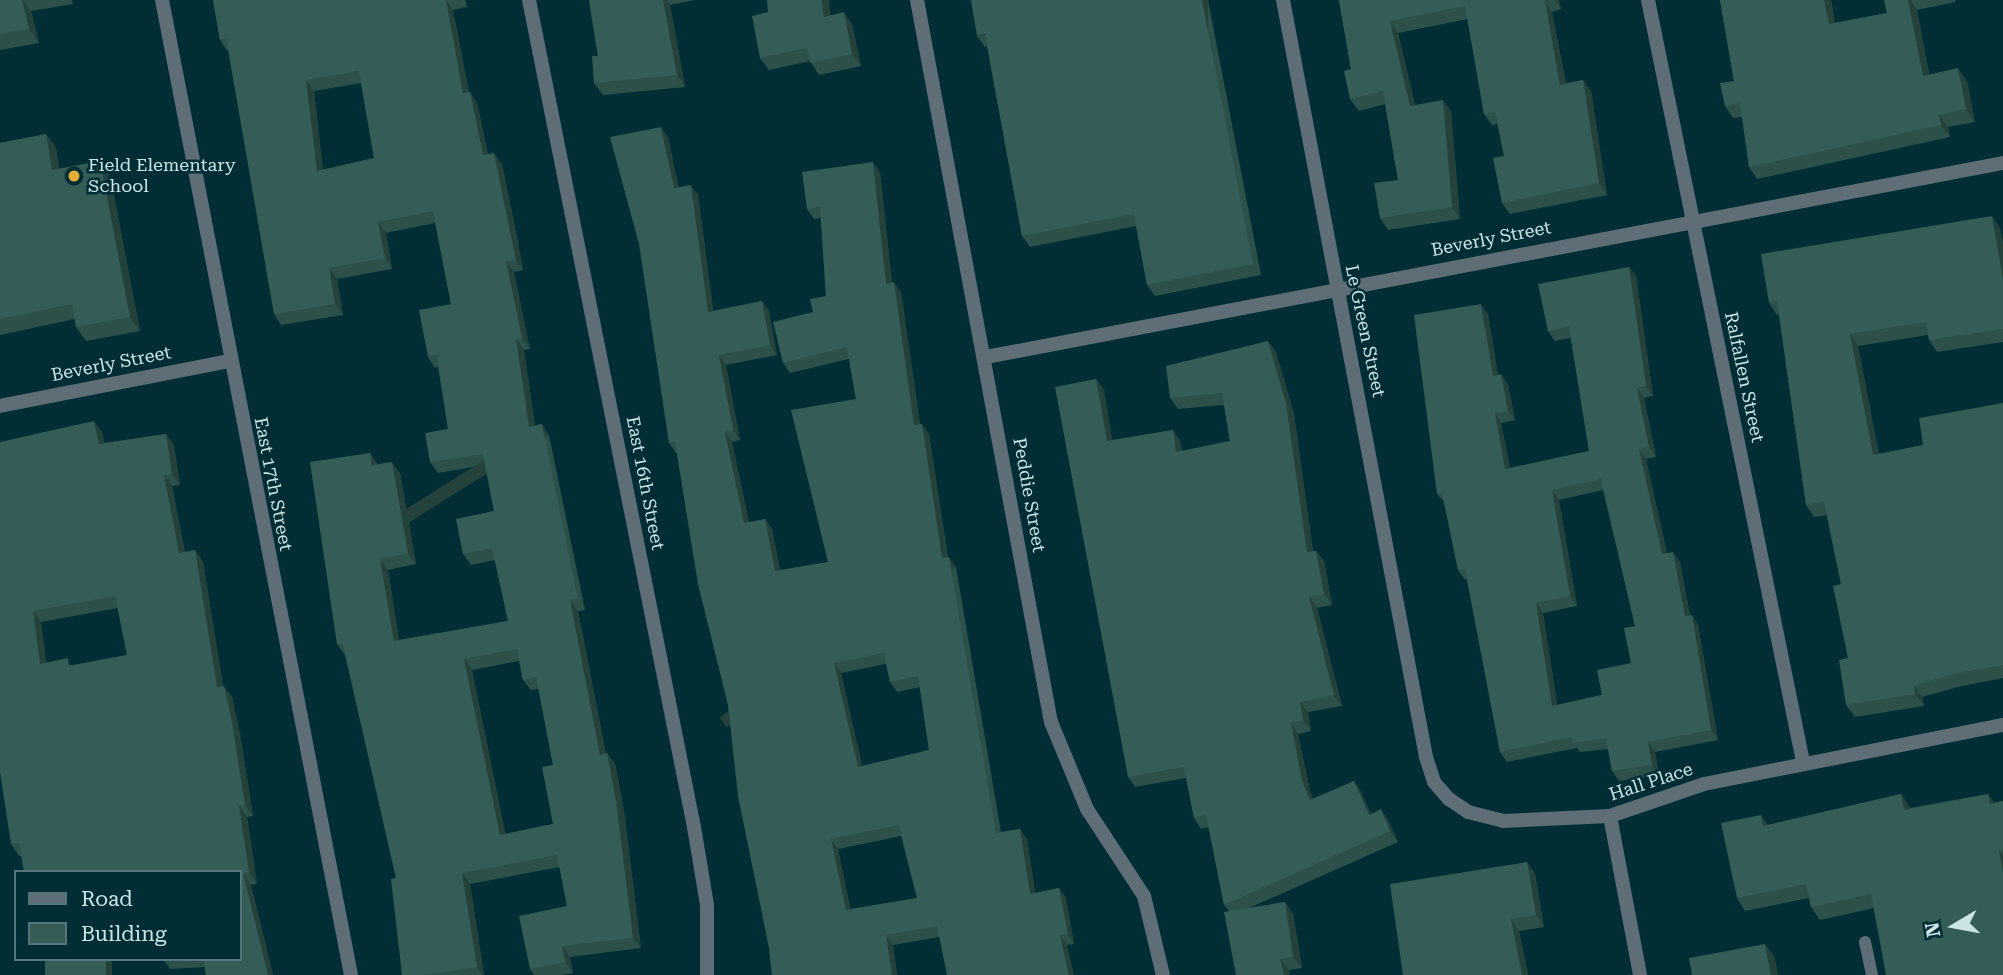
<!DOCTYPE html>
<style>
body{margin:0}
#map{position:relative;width:2003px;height:975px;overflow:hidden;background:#002e34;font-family:"Roboto Serif",serif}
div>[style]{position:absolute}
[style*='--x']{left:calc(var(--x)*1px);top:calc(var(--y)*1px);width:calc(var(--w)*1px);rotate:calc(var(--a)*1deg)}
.service>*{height:12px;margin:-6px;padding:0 6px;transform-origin:6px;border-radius:6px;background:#5f6d76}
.minor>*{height:14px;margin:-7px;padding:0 7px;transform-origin:7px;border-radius:7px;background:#5f6d76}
.wall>*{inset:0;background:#2c504a}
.shaded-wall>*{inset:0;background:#24413c;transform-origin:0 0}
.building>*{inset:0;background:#335d56;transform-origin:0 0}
.dots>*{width:19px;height:19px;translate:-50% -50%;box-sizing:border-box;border:4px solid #002e34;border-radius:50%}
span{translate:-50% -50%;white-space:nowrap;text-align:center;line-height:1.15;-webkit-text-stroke:5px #002e34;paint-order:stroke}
.poi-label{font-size:18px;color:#cce3e6}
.left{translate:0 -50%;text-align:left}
.street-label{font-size:18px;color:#cce3e6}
.legend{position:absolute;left:14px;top:870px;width:228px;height:91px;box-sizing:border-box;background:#002e34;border:2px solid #52767b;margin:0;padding:9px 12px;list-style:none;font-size:21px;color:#cce3e6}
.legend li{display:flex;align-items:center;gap:14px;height:35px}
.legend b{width:35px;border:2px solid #52767b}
.north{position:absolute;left:1919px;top:891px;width:70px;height:70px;-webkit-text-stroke:5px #002e34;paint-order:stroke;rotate:260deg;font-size:19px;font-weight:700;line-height:28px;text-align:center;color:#cce3e6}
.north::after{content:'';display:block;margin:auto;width:24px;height:32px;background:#cce3e6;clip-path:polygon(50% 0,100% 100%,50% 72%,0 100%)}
</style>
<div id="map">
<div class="service">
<i style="--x:1865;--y:942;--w:34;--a:78"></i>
</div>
<div class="minor">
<i style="--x:162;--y:0;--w:993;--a:79.03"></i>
<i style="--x:529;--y:0;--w:843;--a:78.72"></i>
<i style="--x:694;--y:827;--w:79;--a:80.5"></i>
<i style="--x:707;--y:905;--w:70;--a:90"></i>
<i style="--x:917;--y:0;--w:734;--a:79.49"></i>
<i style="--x:1051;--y:722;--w:94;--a:67.5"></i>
<i style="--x:1087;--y:809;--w:104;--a:56.8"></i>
<i style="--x:1144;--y:896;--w:81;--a:76.5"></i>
<i style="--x:1283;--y:0;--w:770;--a:79.3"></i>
<i style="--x:1426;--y:757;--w:26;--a:72"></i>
<i style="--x:1434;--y:782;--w:23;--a:49"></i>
<i style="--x:1449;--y:799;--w:23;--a:34"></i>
<i style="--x:1468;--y:812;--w:36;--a:14"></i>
<i style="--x:1503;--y:821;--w:107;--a:-2.7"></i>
<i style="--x:1610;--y:816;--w:99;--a:-18.8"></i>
<i style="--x:1704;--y:784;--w:305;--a:-11.2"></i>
<i style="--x:1648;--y:0;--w:778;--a:78.5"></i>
<i style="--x:986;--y:357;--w:1035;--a:-10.8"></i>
<i style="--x:0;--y:406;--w:233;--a:-11.1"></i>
<i style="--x:1610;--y:816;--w:162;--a:79.3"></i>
</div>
<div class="wall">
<i style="clip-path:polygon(0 0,72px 0,73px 4px,31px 11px,39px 43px,0 50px)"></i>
<i style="clip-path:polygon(evenodd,213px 0,465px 0,467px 7px,453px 10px,469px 92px,477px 103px,488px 154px,502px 164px,517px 237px,523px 270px,514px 272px,530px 349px,524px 350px,535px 426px,549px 435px,585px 610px,578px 611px,606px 754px,607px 753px,615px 764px,624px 811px,641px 948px,570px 957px,573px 973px,561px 975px,534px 975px,530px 969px,567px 906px,560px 867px,470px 884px,484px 975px,402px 975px,396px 878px,345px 655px,337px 644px,378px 464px,400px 473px,416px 564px,388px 570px,399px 640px,508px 621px,495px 560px,471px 565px,463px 554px,494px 511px,485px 465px,438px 473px,430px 462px,448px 429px,438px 367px,435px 368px,428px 357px,451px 304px,435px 223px,386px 233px,392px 269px,337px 279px,343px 315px,281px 325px,274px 314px,229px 50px,227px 51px,220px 40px,213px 0,361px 83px,374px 158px,323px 170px,314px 91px,361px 83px,213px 0,519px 661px,523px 680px,531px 690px,539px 689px,553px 765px,553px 824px,505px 834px,472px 670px,519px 661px)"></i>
<i style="clip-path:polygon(589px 0,695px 0,670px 5px,685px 87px,603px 95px,594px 83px,598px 56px)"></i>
<i style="clip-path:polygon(1208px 0,1261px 275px,1155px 296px,1147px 285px,1136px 226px,1030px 247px,1022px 236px,987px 46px,985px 47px,977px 36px)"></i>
<i style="clip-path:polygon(1339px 0,1559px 0,1561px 9px,1552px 12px,1566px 83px,1583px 80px,1591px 91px,1607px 195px,1510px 214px,1502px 203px,1504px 156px,1498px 124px,1492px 125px,1484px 114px,1468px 19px,1398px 33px,1415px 105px,1451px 111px,1460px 219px,1388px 230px,1380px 218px,1398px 180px,1385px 104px,1359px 111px,1350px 99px,1351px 69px)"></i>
<i style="clip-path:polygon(1720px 0,1831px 0,1835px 23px,1887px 13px,1884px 0,1955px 0,1955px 2px,1917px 10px,1929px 74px,1967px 81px,1975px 122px,1948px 127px,1950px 137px,1757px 179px,1749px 167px,1742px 117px,1733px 118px,1725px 106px,1734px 81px)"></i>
<i style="clip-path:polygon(768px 12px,830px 15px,852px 24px,861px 66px,819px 75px,810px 61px,769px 70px,760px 58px)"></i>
<i style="clip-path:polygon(46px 134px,56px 148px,59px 169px,110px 175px,140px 331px,86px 341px,76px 327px,75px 319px,0 335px,0 143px)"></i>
<i style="clip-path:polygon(evenodd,668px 137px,678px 187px,698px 195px,713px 311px,762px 301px,769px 311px,777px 355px,726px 365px,740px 440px,732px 442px,749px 522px,765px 519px,772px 529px,780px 570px,828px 562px,856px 399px,849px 359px,790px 373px,783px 363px,813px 312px,826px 296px,821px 218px,814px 219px,807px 209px,880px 172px,892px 283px,901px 292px,920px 424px,929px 434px,948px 557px,956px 567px,1001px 832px,1020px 829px,1027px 839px,1035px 893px,1059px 888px,1066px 898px,1074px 944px,1067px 945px,939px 937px,893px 945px,897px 975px,772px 975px,769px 948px,728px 705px,677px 453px,676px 453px,669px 443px,668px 137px,886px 664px,890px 682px,897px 692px,920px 687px,929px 750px,862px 766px,841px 673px,886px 664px,668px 137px,901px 836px,917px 898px,850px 909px,838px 849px,901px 836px)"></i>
<i style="clip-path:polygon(2000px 228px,2003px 243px,2003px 342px,1937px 352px,1929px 340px,1928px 335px,1858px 346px,1879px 454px,1923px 445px,2003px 403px,2003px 678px,1962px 686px,1922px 697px,1924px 706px,1855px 717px,1846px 705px,1848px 658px,1841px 584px,1827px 515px,1814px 517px,1806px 505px,1779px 314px,1777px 315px,1769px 303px)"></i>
<i style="clip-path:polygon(evenodd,1629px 267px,1636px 276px,1653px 396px,1644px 398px,1656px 457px,1646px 459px,1667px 553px,1680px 562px,1690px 615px,1692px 615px,1698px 625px,1718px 740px,1655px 752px,1659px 775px,1619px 781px,1612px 771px,1608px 749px,1580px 752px,1577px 748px,1507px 762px,1500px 752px,1467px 579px,1465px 580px,1458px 570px,1445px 503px,1437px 494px,1488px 314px,1498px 375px,1508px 384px,1515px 420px,1501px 423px,1510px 468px,1589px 451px,1571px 338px,1555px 341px,1548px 331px,1629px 267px,1603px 490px,1635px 626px,1631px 663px,1602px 695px,1557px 705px,1543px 613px,1577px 606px,1559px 500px,1603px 490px)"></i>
<i style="clip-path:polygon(1276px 352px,1294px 414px,1313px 551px,1316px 551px,1324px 561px,1332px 605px,1317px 608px,1342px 706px,1308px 712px,1311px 731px,1298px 734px,1310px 791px,1313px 799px,1354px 781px,1361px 792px,1371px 814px,1388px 820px,1398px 842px,1249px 908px,1285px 902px,1293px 914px,1302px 968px,1289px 970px,1290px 975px,1236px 975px,1229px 911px,1224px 905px,1209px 827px,1201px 829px,1194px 818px,1186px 778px,1135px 787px,1128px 777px,1096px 379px,1104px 390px,1112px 440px,1173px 430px,1180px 441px,1182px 451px,1230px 441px,1224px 405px,1178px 409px,1170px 398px)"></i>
<i style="clip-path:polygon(evenodd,102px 432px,104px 443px,166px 434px,174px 445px,180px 485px,172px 486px,185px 552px,195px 550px,203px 562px,223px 686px,232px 697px,240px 734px,253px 816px,247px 817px,257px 884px,251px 885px,273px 975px,206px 975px,205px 967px,170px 969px,163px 959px,240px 959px,240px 872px,19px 856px,11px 844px,0 442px,102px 432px,118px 608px,127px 655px,73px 665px,46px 662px,41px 622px,118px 608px)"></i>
<i style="clip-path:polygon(1901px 794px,1910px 808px,1988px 794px,1994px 803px,2003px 801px,2003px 975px,1874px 908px,1820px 920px,1811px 907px,1809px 898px,1745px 911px,1737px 898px,1761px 815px,1768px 825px)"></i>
<i style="clip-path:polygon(1527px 862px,1535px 874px,1544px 927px,1519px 931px,1528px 975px,1403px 975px)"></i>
</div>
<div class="shaded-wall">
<i style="clip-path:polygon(22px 0,23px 0,31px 11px,39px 43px,29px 29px)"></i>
<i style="clip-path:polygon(446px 0,453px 10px,471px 104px,463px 93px)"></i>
<i style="clip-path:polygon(663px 0,667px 0,670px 5px,685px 87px,677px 75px)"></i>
<i style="clip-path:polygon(822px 0,829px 0,832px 29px,824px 17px)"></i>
<i style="left:1202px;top:0;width:6px;height:269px"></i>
<i style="clip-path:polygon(1544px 0,1552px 12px,1568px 96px,1560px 85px)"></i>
<i style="clip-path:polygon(1555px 0,1559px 0,1561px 9px)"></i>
<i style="clip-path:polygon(1824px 0,1831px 0,1837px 37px,1829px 24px)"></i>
<i style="clip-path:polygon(1908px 0,1910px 0,1917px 10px,1932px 88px,1923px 76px)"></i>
<i style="clip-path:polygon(844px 12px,852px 24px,861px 66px,852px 54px)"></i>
<i style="clip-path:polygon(1390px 21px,1398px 33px,1418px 117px,1410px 106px)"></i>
<i style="clip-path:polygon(1958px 68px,1967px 81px,1975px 122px,1966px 109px)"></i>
<i style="clip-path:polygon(306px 80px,314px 91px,324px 182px,317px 171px)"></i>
<i style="clip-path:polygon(1583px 80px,1591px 91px,1607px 195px,1599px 183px)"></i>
<i style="clip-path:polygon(470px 92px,477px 103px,490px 166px,483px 155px)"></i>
<i style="clip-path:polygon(1443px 100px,1451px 111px,1460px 219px,1452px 207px)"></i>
<i style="clip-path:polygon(1939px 115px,1948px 127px,1950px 137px,1941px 125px)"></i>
<i style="clip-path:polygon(661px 127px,668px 137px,681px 198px,674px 188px)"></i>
<i style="clip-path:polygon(46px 134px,56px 148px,62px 184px,52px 170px)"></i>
<i style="clip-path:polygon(494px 153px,502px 164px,523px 270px,516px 260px)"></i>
<i style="clip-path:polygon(100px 161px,110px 175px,140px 331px,130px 317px)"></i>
<i style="clip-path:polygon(873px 162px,880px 172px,893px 294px,886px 284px)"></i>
<i style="clip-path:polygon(691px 185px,698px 195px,715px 322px,708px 312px)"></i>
<i style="clip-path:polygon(1992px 216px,2000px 228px,2003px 243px,2003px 280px)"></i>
<i style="clip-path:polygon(378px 222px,386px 233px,392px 269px,385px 258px)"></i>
<i style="clip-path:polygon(506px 261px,514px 272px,530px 349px,522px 338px)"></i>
<i style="clip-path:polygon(1629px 267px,1636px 276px,1653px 396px,1646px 386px)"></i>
<i style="clip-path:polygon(329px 268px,337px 279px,343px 315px,335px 304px)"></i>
<i style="clip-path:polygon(894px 282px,901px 292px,921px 435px,914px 425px)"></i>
<i style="clip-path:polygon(762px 301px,769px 311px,777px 355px,770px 345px)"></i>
<i style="clip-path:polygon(1481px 304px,1488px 314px,1500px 386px,1493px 376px)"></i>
<i style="clip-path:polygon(1850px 334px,1858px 346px,1881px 467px,1873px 455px)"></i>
<i style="clip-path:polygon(516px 339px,524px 350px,537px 438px,529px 427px)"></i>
<i style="clip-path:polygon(1268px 341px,1276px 352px,1294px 414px,1314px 563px,1307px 552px)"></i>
<i style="clip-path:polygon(719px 355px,726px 365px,740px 440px,733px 430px)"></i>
<i style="clip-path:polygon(1501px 374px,1508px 384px,1515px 420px,1508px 411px)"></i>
<i style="clip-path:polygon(1096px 379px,1104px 390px,1114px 451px,1107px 441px)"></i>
<i style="clip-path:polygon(1637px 388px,1644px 398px,1656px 457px,1649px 447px)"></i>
<i style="clip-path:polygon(1495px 413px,1501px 423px,1512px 479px,1505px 469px)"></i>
<i style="clip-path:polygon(94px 421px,102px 432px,107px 455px,99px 444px)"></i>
<i style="left:542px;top:424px;width:13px;height:179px;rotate:58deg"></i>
<i style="clip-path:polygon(922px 424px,929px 434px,949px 568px,942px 558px)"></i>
<i style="clip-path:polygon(1173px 430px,1180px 441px,1183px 462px,1176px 452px)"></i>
<i style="clip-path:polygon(725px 432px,732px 442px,751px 533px,744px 523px)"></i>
<i style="clip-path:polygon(166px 434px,174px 445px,180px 485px,172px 474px)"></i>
<i style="clip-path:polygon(1639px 449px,1646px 459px,1669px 564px,1662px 554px)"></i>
<i style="clip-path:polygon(370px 453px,378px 464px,372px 465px)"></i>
<i style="clip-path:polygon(392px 462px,400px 473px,416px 564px,408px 553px)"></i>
<i style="clip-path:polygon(164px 475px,172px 486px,187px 565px,179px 553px)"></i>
<i style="clip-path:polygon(1552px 490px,1559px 500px,1577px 606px,1570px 596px)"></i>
<i style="clip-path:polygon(765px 519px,772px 529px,782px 581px,775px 571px)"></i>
<i style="clip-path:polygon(195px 550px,203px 562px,225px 698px,217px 687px)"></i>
<i style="clip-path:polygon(1316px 551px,1324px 561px,1332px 605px,1324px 594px)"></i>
<i style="clip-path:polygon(1673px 552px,1680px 562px,1692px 626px,1685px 616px)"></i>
<i style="left:949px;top:557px;width:12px;height:280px;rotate:55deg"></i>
<i style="clip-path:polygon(380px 559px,388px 570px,401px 652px,394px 641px)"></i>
<i style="clip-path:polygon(1309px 597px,1317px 608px,1342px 706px,1334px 695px)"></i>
<i style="clip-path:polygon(570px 600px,578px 611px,608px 766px,600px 755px)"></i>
<i style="clip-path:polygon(1536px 603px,1543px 613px,1559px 715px,1552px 706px)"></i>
<i style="clip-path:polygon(33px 611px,41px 622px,48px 675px,40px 664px)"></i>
<i style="clip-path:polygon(1692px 615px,1698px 625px,1718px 740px,1711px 730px)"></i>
<i style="clip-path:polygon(464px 659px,472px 670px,508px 845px,500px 835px)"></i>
<i style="clip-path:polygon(834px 663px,841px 673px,865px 777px,858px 767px)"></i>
<i style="clip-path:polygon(224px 686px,232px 697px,240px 734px,253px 816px,245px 805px)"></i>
<i style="clip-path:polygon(1914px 686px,1922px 697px,1924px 706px,1915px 694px)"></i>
<i style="clip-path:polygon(1300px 702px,1308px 712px,1311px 731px,1303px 720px)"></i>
<i style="clip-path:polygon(1291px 723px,1298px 734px,1310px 791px,1318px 811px,1310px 800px,1302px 781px)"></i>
<i style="clip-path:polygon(1648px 742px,1655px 752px,1659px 775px,1652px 765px)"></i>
<i style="clip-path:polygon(607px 753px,615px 764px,624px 811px,641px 948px,633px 938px)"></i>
<i style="clip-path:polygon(1354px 781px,1361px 792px,1376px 825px,1369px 815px)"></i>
<i style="clip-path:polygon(1901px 794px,1909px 806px,1913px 822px,1904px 810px)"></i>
<i style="clip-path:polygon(1988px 794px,1997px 806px,1990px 804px)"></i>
<i style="clip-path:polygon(239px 806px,247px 817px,257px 884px,249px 872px)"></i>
<i style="clip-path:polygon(1381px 809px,1388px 820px,1398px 842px,1390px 831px)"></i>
<i style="clip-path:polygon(1761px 815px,1770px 828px,1763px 826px)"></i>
<i style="clip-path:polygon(1020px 829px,1027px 839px,1037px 904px,1030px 894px)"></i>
<i style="clip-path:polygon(831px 839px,838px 849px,853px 920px,846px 910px)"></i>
<i style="clip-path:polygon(1999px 850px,2003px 856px,2003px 873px)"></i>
<i style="clip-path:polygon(1527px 862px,1535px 874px,1544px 927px,1536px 915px)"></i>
<i style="clip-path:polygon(243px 873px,251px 885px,273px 975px,268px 975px)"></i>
<i style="clip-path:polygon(462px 873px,470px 884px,484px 975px,483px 975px,477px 967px)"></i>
<i style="clip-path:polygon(1059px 888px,1066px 898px,1074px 944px,1068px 934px)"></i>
<i style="clip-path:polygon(1285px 902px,1293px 914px,1302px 968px,1293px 957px)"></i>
<i style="clip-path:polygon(1511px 919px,1519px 931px,1528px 975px,1522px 975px)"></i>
<i style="clip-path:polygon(886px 935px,893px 945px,897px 975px,892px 975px)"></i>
<i style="clip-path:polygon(1060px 935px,1067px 945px,1074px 975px,1069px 975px)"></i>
<i style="clip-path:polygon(1765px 944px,1775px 958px,1778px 975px,1771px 975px)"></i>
<i style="clip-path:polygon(562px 946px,570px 957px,573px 973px,565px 962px)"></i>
<i style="left:106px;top:959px;width:6px;height:16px"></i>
<i style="clip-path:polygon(1280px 959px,1289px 970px,1290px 975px,1284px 975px)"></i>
</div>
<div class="building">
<i style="clip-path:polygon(0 0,22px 0,29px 29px,0 34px)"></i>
<i style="clip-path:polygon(evenodd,213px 0,446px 0,463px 93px,470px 92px,483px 155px,494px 153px,509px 227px,516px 260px,506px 261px,522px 338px,516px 339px,529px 427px,542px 424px,578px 599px,570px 600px,600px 755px,607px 753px,616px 800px,633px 938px,562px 946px,565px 962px,530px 969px,519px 916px,567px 906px,557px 855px,462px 873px,477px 967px,424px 975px,402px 975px,391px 879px,396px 878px,343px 644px,337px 644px,310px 462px,370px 453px,372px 465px,392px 462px,408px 553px,380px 559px,394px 641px,508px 621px,492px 548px,463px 554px,456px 519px,494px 511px,483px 454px,430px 462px,425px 433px,448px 429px,437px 355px,428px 357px,419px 310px,451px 304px,433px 211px,378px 222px,385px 258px,329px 268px,335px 304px,274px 314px,226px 38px,220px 40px,213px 0,359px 71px,374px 158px,317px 171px,306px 80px,359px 71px,213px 0,517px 649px,523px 680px,536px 677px,553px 765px,542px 767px,553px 824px,500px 835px,464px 659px,517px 649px)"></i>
<i style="clip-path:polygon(589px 0,663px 0,677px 75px,594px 83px,592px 56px,598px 56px)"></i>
<i style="clip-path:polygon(767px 0,822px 0,824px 17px,844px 12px,852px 54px,810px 63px,807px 48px,760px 58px,752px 16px,768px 12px)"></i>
<i style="clip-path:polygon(971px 0,1202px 0,1253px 264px,1147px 285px,1134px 214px,1022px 236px,985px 34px,977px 36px)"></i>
<i style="clip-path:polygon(1339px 0,1545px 0,1560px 85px,1583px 80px,1599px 183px,1502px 203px,1493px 158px,1504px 156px,1495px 112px,1484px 114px,1465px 6px,1390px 21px,1410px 106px,1443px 100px,1452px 207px,1380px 218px,1374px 183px,1398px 180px,1383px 91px,1350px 99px,1344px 71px,1351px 69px)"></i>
<i style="clip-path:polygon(1720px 0,1824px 0,1829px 24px,1887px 13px,1884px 0,1908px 0,1923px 76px,1958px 68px,1966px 109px,1939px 115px,1941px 125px,1749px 167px,1740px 103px,1725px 106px,1720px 83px,1734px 81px)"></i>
<i style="clip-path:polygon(evenodd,661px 127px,674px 188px,691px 185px,708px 312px,762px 301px,770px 345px,719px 355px,733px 430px,725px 432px,744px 523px,765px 519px,775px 571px,828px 562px,791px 410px,856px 399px,847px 347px,783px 363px,773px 322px,813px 312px,810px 299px,826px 296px,820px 207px,807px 209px,802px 172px,873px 162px,886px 284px,894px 282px,914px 425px,922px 424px,942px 558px,949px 557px,996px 833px,1020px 829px,1030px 894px,1059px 888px,1068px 934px,1060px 935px,1069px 975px,947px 975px,937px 926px,886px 935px,892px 975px,772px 975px,769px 948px,738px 796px,728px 705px,698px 584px,675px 442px,669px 443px,639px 244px,610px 137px,661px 127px,884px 653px,890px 682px,918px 676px,929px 750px,858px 767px,834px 663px,884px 653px,661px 127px,899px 825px,917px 898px,846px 910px,831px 839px,899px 825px)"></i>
<i style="clip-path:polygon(46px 134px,52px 170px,100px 161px,130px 317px,76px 327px,72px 304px,0 319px,0 143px)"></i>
<i style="clip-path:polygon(1992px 216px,2003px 280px,2003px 329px,1929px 340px,1926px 322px,1850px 334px,1873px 455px,1923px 445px,1919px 418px,2003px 403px,2003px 665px,1953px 674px,1914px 686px,1915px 694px,1846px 705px,1839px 660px,1848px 658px,1833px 586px,1841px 584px,1824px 502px,1806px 505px,1777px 301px,1769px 303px,1761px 254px)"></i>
<i style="clip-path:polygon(evenodd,1629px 267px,1646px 386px,1637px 388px,1649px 447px,1639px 449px,1662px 554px,1673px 552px,1685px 616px,1692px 615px,1711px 730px,1648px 742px,1652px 765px,1612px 771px,1606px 738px,1573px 743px,1572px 737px,1500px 752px,1465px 569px,1458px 570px,1442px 493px,1437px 494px,1414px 315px,1481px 304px,1493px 376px,1501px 374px,1508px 411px,1495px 413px,1505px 469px,1589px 451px,1569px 327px,1548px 331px,1538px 284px,1629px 267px,1601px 479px,1635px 626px,1624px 628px,1631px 663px,1597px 670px,1602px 695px,1552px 706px,1536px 603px,1570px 596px,1552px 490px,1601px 479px)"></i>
<i style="clip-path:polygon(1268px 341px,1286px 403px,1307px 552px,1316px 551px,1324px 594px,1309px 597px,1334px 695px,1300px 702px,1303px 720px,1291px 723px,1302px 781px,1310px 800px,1354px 781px,1369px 815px,1381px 809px,1390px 831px,1224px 905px,1206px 815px,1194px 818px,1184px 767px,1128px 777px,1055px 387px,1096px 379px,1107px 441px,1173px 430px,1176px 452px,1230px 441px,1222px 393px,1170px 398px,1166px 366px)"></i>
<i style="clip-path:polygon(evenodd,94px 421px,99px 444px,166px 434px,172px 474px,164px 475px,179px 553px,195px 550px,217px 687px,224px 686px,232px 722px,245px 805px,239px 806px,249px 872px,243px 873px,268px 975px,206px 975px,203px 959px,240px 959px,240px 872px,24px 872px,19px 843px,11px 844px,0 772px,0 442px,94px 421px,115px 596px,127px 655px,69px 666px,68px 658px,40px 664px,33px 611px,115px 596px)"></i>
<i style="clip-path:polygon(1901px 794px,1904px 810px,1988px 794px,1990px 804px,2003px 801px,2003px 849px,1999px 850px,2003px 873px,2003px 975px,1886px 975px,1871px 894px,1811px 907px,1806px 884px,1737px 898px,1721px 823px,1761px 815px,1763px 826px)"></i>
<i style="clip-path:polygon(1527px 862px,1536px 915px,1511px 919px,1522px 975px,1403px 975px,1390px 884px)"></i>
<i style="clip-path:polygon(1285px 902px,1293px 957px,1280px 959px,1284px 975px,1236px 975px,1224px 912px)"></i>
<i style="clip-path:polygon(1765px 944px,1771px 975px,1692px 975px,1689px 958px)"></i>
<i style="left:45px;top:959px;width:61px;height:16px"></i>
</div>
<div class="dots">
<i style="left:74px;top:176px;background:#e5ad35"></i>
</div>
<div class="poi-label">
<span class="left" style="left:88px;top:176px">Field Elementary<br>School</span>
</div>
<div class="street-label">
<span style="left:1491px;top:239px;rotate:-11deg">Beverly Street</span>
<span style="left:1365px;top:331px;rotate:78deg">Le Green Street</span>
<span style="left:111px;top:364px;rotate:-11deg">Beverly Street</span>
<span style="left:1744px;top:377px;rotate:78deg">Ralfallen Street</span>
<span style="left:645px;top:483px;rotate:79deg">East 16th Street</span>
<span style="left:273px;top:484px;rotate:79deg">East 17th Street</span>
<span style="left:1029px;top:495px;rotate:80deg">Peddie Street</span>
<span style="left:1651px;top:782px;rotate:-18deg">Hall Place</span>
</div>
<ul class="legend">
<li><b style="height:9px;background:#5f6d76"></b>Road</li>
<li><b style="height:19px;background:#335d56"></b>Building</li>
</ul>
<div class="north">N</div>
</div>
